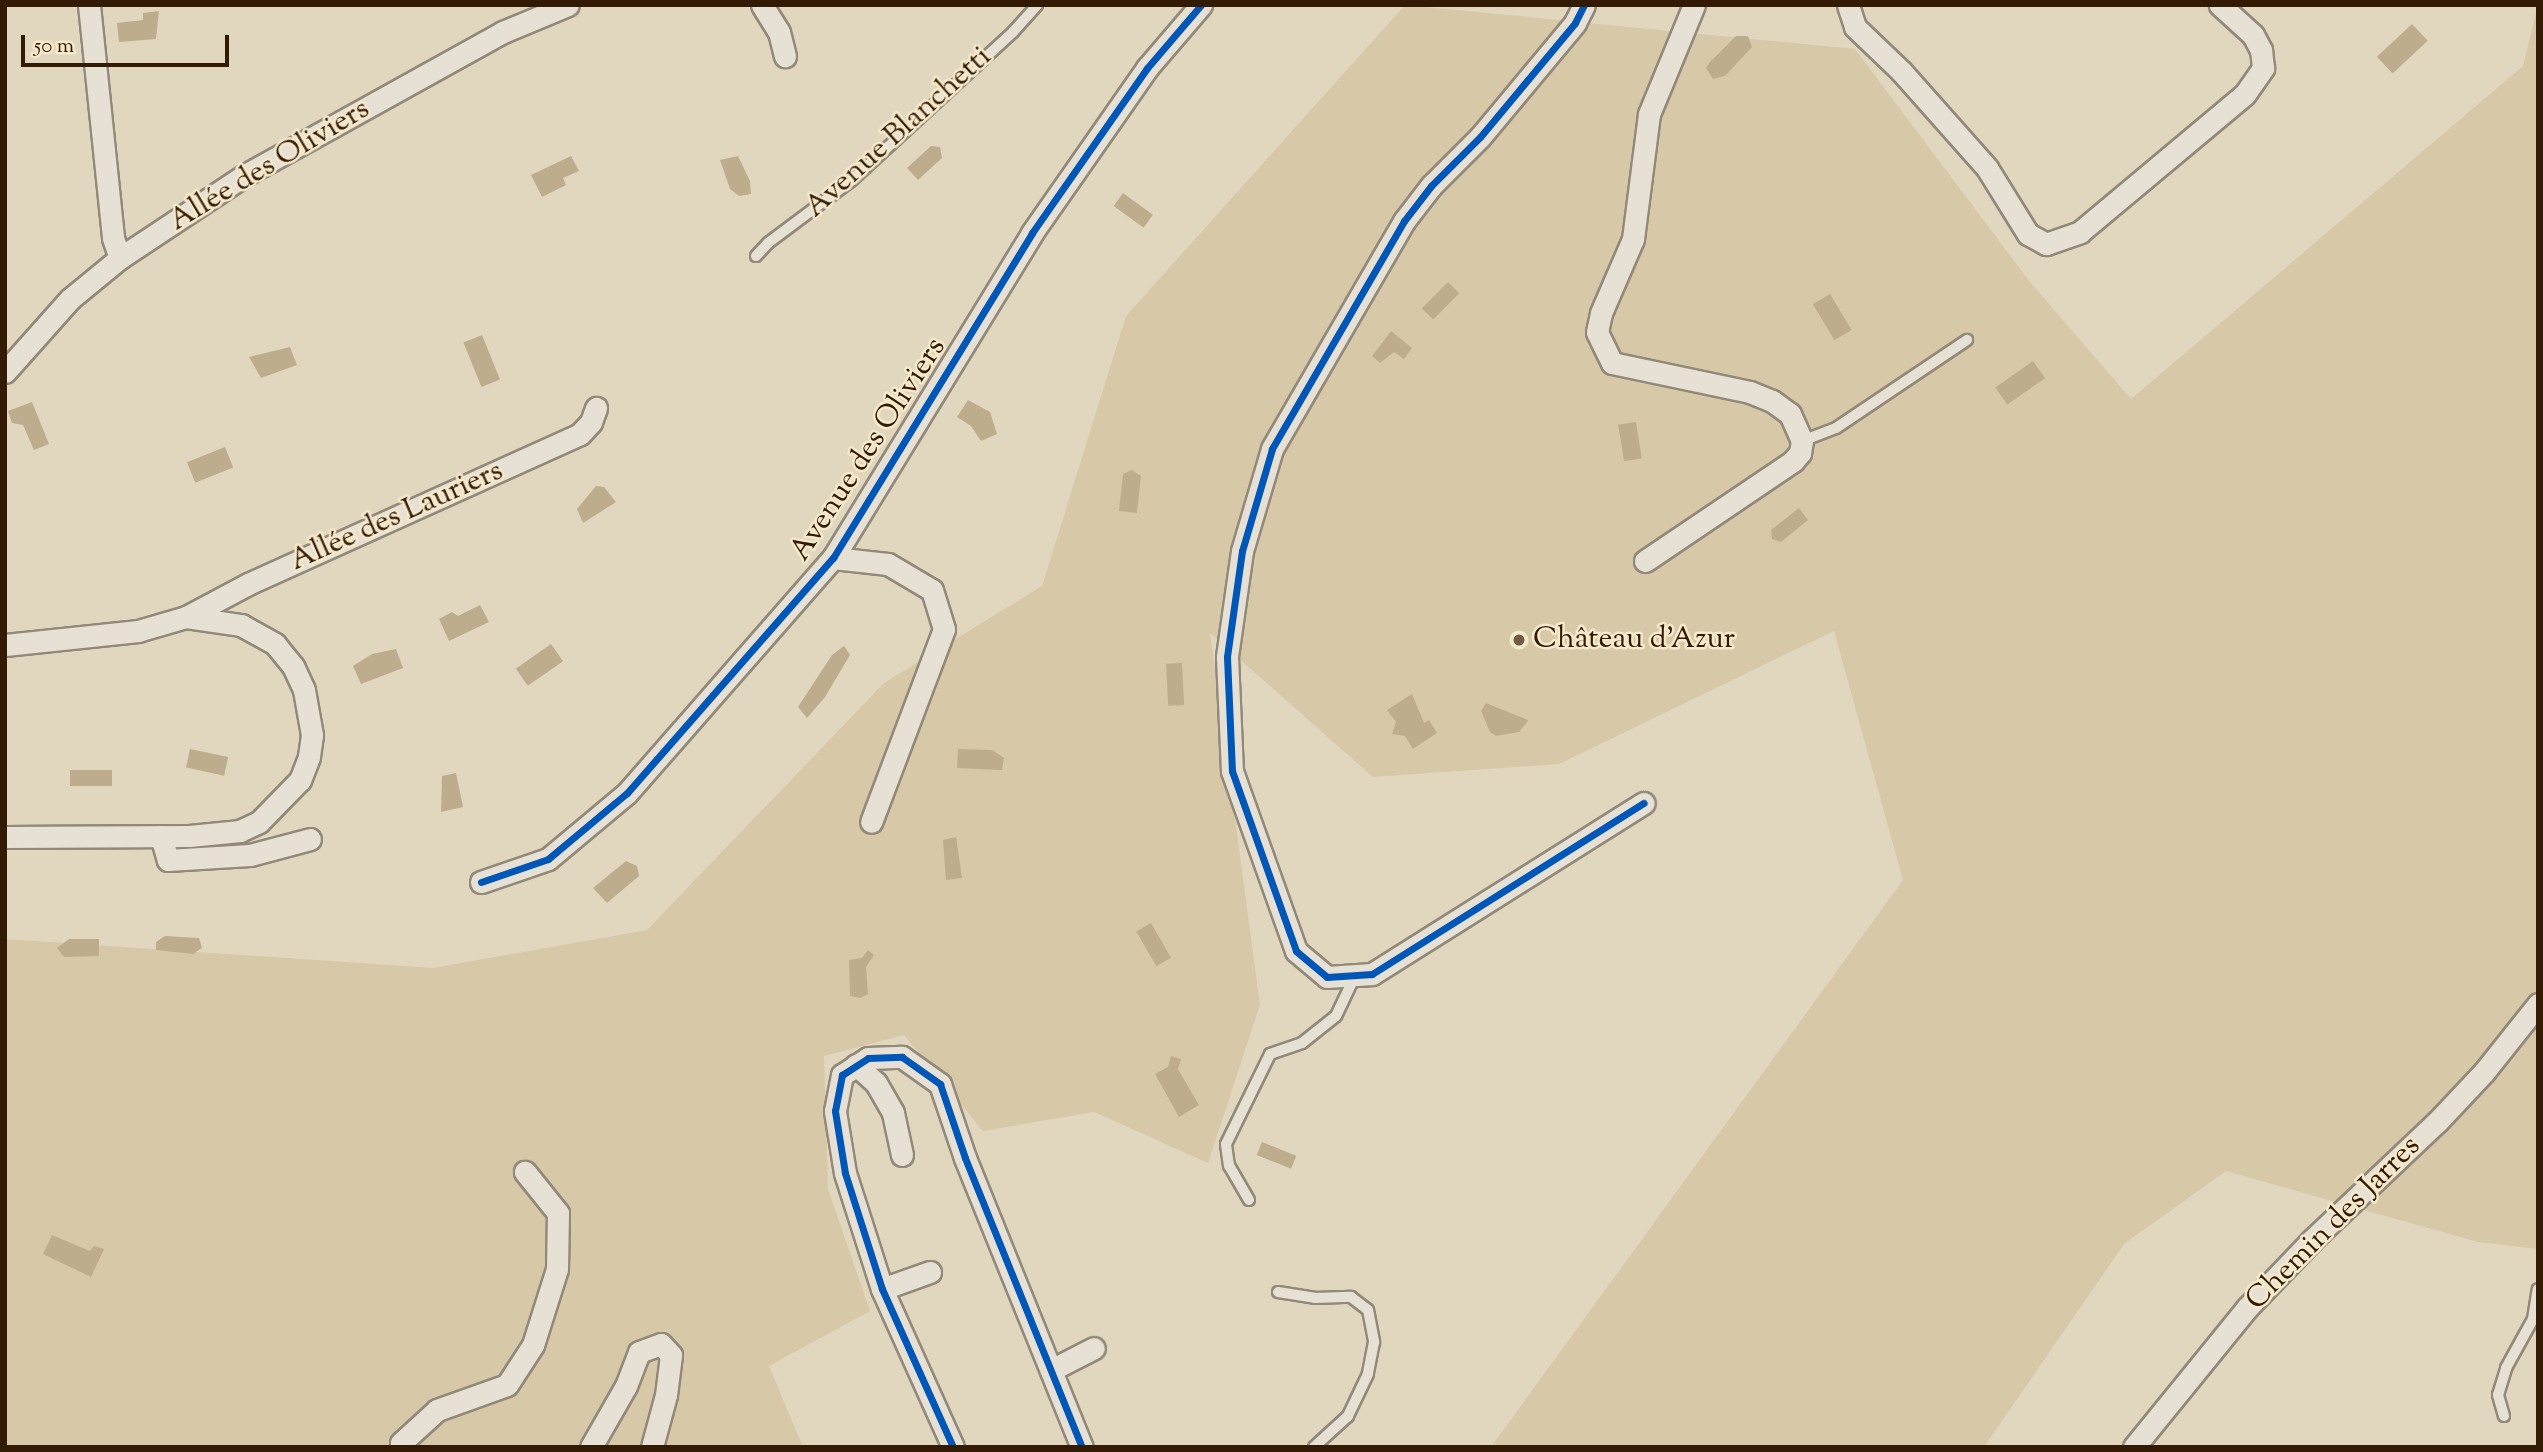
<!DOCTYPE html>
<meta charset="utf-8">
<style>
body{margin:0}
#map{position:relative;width:2543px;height:1452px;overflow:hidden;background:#e1d7bf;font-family:"Sorts Mill Goudy",serif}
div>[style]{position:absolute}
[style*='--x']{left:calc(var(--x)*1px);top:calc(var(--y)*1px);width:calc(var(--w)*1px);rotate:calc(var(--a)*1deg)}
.green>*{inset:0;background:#d7c8a7}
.water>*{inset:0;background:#bead8c;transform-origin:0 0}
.roads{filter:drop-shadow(2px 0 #928979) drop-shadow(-2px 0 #928979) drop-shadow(0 2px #928979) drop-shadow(0 -2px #928979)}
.service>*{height:10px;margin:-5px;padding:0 5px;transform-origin:5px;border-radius:5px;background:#e7e1d5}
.minor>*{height:21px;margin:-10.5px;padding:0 10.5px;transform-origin:10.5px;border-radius:10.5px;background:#e7e1d5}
.cycleway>*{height:7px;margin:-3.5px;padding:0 3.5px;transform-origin:3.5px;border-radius:3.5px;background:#0057b8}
.dots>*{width:19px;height:19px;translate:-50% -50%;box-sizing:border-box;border:4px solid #f5e9cc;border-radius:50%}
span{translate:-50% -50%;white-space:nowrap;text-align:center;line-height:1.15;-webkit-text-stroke:5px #f5e9cc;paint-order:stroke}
.street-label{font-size:30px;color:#331a04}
.poi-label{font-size:30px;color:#331a04}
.left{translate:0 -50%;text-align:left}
.frame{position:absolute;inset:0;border:7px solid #331a04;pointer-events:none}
.scale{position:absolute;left:21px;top:35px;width:208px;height:32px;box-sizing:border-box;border:4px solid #331a04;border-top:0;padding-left:9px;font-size:21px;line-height:24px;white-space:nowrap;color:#331a04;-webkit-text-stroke:5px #f5e9cc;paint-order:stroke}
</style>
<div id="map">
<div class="green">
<i style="clip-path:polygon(1405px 5px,1855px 49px,2030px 282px,2131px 399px,2523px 66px,2538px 5px,2538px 1249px,2478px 1242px,2226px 1171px,2124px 1244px,1984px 1447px,1491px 1447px,1903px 880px,1834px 631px,1559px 764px,1373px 777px,1210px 633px,1260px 1005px,1208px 1163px,1094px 1112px,983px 1131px,904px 1035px,824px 1056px,828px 1189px,870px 1311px,769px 1366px,803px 1447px,5px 1447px,5px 939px,433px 968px,647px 930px,884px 683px,1042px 586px,1126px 316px)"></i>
</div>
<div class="water">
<i style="clip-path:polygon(159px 11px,156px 39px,119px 42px,117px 23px,143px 20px,143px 13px)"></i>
<i style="left:2412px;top:24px;width:23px;height:48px;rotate:47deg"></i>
<i style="clip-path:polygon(1736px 36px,1748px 36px,1752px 47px,1725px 76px,1713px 79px,1706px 68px,1710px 62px)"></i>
<i style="clip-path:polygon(931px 146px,940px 147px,942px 158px,918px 180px,907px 168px)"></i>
<i style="clip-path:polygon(571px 156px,579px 171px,563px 178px,566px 185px,542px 197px,531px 175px)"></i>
<i style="clip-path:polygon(738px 156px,750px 181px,751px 194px,739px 196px,730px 189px,720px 160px)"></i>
<i style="left:1123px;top:193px;width:37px;height:16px;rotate:36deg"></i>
<i style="left:1448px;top:282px;width:16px;height:37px;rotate:45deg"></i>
<i style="left:1830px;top:294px;width:42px;height:20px;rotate:59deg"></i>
<i style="clip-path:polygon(1391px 331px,1412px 348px,1404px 359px,1394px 352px,1380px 363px,1372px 356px)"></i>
<i style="left:482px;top:335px;width:48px;height:20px;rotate:68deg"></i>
<i style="clip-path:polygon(290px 347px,297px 365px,261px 378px,249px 357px)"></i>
<i style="left:2033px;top:361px;width:21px;height:46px;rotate:55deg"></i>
<i style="clip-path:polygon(968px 400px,990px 412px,997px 434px,981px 441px,971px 426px,957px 417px)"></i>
<i style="clip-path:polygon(32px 402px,49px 444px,34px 450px,23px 425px,12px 423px,8px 411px)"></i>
<i style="left:1636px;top:422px;width:37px;height:18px;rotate:81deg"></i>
<i style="left:225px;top:447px;width:22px;height:41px;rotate:68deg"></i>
<i style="clip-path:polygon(1132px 470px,1141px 476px,1137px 513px,1119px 511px,1123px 474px)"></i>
<i style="clip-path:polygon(596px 486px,604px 487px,616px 502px,583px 523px,577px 509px)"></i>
<i style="clip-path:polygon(1799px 508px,1808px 520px,1781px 542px,1772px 539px,1771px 530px)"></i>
<i style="clip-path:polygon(480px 605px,489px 622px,449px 641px,439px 619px,452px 612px,458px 616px)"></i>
<i style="left:551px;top:644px;width:21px;height:43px;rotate:55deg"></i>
<i style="clip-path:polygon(844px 646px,850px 655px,825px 697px,807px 718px,798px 707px,832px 655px)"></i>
<i style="clip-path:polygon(396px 649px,403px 668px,361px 684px,353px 666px,372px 654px)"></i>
<i style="left:1182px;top:663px;width:42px;height:16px;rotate:87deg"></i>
<i style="clip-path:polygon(1412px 694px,1424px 723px,1429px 720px,1437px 733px,1413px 749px,1405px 736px,1392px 734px,1396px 722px,1387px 710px)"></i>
<i style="clip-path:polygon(1486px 703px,1528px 720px,1528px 721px,1519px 732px,1496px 736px,1490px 732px,1481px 711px)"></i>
<i style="left:190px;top:749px;width:39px;height:19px;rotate:12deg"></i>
<i style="clip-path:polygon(958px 749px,992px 750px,1004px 758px,1002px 770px,957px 768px)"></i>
<i style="left:112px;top:770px;width:16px;height:42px;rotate:90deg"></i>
<i style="clip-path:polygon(456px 773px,463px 807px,441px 812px,442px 776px)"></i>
<i style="clip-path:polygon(956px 837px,962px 878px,946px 880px,943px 840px)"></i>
<i style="clip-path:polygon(626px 861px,637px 866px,639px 876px,607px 903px,593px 888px)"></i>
<i style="left:1151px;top:923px;width:40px;height:17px;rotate:60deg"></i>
<i style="clip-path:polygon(165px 936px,199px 938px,202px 948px,193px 954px,156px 950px,156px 942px)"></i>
<i style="clip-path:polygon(69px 939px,99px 939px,99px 956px,64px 957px,57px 948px)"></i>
<i style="clip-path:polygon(868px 950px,874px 955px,866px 967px,868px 994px,860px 998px,850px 996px,849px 960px,862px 958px)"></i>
<i style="clip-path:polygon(1171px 1056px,1181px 1059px,1178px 1069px,1199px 1105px,1179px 1117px,1155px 1074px,1168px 1067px)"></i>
<i style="left:1262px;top:1142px;width:37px;height:14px;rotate:22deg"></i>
<i style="clip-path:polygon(52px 1235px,90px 1251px,94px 1246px,104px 1249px,91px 1277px,43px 1254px)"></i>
</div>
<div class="roads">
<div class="service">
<i style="--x:756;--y:256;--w:18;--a:-47"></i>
<i style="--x:768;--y:243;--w:104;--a:-36.8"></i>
<i style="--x:851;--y:181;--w:220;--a:-42.6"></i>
<i style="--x:1013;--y:32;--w:36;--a:-48"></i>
<i style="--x:1802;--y:441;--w:36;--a:-21"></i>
<i style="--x:1836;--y:428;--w:158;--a:-33.9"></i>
<i style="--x:1249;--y:1200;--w:39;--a:-120"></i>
<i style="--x:1229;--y:1166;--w:22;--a:-98"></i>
<i style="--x:1226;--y:1144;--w:100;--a:-63.9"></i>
<i style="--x:1270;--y:1054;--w:34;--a:-19"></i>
<i style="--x:1302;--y:1043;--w:43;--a:-38.5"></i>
<i style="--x:1336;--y:1016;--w:44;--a:-64.6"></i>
<i style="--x:1278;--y:1292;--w:37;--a:9"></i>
<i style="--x:1315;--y:1298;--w:36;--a:-2"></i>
<i style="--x:1351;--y:1297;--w:21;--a:37"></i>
<i style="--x:1368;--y:1310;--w:33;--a:79"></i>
<i style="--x:1374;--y:1342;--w:33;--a:101"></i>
<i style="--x:1368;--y:1374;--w:47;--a:115.5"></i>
<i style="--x:1348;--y:1416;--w:46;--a:137.6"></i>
<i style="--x:2504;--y:1416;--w:22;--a:-106"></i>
<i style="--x:2498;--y:1395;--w:28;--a:-73"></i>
<i style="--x:2506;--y:1368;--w:56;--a:-61.1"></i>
<i style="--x:2533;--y:1319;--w:30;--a:-81"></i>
</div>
<div class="minor">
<i style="--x:89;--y:5;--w:234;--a:84.1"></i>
<i style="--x:113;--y:238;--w:21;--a:71"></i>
<i style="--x:762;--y:5;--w:32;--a:58"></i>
<i style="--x:779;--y:32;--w:25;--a:76"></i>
<i style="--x:1584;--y:5;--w:20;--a:117"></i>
<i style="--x:1575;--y:23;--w:148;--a:129.8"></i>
<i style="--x:1480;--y:137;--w:69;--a:135"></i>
<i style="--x:1431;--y:186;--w:44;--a:127.6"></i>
<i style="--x:1404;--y:221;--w:263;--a:120.1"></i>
<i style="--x:1272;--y:449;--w:106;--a:106.4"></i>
<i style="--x:1242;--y:551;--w:107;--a:98.1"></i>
<i style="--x:1227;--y:657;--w:114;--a:87.5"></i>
<i style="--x:1232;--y:771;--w:191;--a:70.4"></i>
<i style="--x:1296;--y:951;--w:40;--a:40"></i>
<i style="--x:1327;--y:977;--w:45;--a:-3.8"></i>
<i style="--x:1372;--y:974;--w:321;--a:-32.2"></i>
<i style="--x:1848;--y:5;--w:23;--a:72"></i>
<i style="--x:1855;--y:27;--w:64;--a:43.7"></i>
<i style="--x:1901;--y:71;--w:130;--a:48.4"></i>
<i style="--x:1987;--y:168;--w:78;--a:58.2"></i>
<i style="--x:2028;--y:234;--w:21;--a:29"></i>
<i style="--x:2046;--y:244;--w:36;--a:-19"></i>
<i style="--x:2080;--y:232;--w:215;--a:-39.9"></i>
<i style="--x:2245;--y:94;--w:32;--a:-55"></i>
<i style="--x:2263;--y:68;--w:18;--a:-96"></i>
<i style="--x:2261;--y:50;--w:17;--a:-118"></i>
<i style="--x:2253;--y:35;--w:45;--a:-137.7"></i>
<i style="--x:5;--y:372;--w:98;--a:-48.3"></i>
<i style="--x:70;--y:299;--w:65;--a:-39.4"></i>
<i style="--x:120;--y:258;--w:150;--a:-33.6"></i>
<i style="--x:245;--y:175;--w:295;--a:-29"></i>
<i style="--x:503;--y:32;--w:70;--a:-22.6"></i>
<i style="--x:833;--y:558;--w:55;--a:6.2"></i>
<i style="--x:888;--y:564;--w:51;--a:30.6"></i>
<i style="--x:932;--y:590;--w:41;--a:72.9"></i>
<i style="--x:944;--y:629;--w:206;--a:110.7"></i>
<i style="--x:1645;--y:561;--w:179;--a:-34"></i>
<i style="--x:1793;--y:461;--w:11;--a:-49"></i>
<i style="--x:1800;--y:453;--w:12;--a:-81"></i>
<i style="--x:1802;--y:441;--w:30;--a:-114"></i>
<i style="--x:1790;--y:414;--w:22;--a:-144"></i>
<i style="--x:1772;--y:401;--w:24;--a:-158"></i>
<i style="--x:1750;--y:392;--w:141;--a:-168.1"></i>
<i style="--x:1612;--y:363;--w:34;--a:-116"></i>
<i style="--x:1597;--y:332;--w:19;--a:-78"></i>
<i style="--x:1601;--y:313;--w:81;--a:-66.6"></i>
<i style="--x:1633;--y:239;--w:126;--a:-82.7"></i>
<i style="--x:1649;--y:114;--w:118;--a:-67.6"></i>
<i style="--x:186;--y:617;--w:70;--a:-28"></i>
<i style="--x:248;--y:584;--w:364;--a:-24.3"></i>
<i style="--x:580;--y:434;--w:16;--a:-47"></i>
<i style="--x:591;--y:422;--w:15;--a:-70"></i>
<i style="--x:5;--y:645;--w:134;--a:-6"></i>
<i style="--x:138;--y:631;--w:50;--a:-16.3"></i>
<i style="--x:186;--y:617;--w:56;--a:8.3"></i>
<i style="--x:241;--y:625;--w:39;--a:29"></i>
<i style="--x:275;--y:644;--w:28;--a:51"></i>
<i style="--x:293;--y:666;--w:26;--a:65"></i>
<i style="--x:304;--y:690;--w:46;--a:79.9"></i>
<i style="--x:312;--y:735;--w:22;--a:98"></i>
<i style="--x:309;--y:757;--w:25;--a:111"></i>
<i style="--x:300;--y:780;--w:59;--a:134.3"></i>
<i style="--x:259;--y:822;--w:21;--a:155"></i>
<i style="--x:240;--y:831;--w:51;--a:174.4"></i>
<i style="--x:189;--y:836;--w:184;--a:179.7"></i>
<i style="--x:161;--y:836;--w:25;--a:74"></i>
<i style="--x:168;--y:860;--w:82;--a:-3.5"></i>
<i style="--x:250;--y:855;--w:62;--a:-14.9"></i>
<i style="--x:481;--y:882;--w:71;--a:-18.9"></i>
<i style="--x:548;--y:859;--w:103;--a:-39.9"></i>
<i style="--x:627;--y:793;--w:313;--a:-48.8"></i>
<i style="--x:833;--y:558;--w:381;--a:-58.5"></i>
<i style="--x:1032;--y:233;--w:201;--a:-55.1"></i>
<i style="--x:1147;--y:68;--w:83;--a:-49.4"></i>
<i style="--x:856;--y:1065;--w:27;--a:42"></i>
<i style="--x:876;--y:1083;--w:34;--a:60"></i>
<i style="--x:893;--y:1113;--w:43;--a:77.9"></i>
<i style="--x:882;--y:1289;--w:51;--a:-19.5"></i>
<i style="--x:1051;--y:1370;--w:48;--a:-27.1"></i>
<i style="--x:404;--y:1447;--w:5;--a:-127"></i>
<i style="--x:401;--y:1443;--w:49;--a:-42.5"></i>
<i style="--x:437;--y:1410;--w:74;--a:-19.7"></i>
<i style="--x:507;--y:1385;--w:48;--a:-57"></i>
<i style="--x:533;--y:1345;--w:80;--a:-72.5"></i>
<i style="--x:557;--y:1269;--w:56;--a:-89"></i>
<i style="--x:558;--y:1213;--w:53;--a:-128.8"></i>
<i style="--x:591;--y:1447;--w:70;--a:-60.2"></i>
<i style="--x:626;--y:1386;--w:36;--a:-69"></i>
<i style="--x:639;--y:1352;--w:23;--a:-20"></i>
<i style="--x:661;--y:1344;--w:15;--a:48"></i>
<i style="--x:671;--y:1355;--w:40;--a:97.1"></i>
<i style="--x:666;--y:1395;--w:54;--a:105.1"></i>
<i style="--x:953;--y:1447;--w:173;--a:-114.2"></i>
<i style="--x:882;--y:1289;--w:122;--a:-107.7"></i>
<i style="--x:845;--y:1173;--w:63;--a:-99.2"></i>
<i style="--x:835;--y:1111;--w:37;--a:-79"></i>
<i style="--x:842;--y:1075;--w:31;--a:-33"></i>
<i style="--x:868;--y:1058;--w:34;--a:-2"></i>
<i style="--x:902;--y:1057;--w:47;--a:35.4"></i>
<i style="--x:940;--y:1084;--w:78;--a:71.3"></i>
<i style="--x:965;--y:1158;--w:312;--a:68"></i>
<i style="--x:2134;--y:1447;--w:179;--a:-50.9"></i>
<i style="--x:2247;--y:1308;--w:93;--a:-46.3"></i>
<i style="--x:2311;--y:1241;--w:173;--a:-43.4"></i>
<i style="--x:2437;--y:1122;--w:69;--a:-46.8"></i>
<i style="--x:2484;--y:1072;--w:87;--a:-51.5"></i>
</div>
</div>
<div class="cycleway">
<i style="--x:1584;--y:5;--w:20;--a:117"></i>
<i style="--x:1575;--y:23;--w:148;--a:129.8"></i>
<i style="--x:1480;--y:137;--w:69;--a:135"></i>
<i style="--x:1431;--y:186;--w:44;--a:127.6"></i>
<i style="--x:1404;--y:221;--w:263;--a:120.1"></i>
<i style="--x:1272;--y:449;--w:106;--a:106.4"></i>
<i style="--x:1242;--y:551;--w:107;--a:98.1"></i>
<i style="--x:1227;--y:657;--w:114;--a:87.5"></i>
<i style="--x:1232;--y:771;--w:191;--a:70.4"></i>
<i style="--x:1296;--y:951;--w:40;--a:40"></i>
<i style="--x:1327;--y:977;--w:45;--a:-3.8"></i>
<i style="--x:1372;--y:974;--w:321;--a:-32.2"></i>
<i style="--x:481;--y:882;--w:71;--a:-18.9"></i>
<i style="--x:548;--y:859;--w:103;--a:-39.9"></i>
<i style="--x:627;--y:793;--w:313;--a:-48.8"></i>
<i style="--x:833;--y:558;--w:381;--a:-58.5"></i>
<i style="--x:1032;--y:233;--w:201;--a:-55.1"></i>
<i style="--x:1147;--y:68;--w:83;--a:-49.4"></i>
<i style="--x:953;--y:1447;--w:173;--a:-114.2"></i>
<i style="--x:882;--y:1289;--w:122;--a:-107.7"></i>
<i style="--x:845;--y:1173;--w:63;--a:-99.2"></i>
<i style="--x:835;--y:1111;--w:37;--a:-79"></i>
<i style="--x:842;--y:1075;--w:31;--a:-33"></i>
<i style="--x:868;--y:1058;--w:34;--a:-2"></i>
<i style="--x:902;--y:1057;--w:47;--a:35.4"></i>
<i style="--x:940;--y:1084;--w:78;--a:71.3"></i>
<i style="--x:965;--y:1158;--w:312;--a:68"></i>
</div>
<div class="dots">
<i style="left:1519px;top:640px;background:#705c45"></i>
</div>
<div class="street-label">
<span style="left:899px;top:133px;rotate:-42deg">Avenue Blanchetti</span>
<span style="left:270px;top:166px;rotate:-31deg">Allée des Oliviers</span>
<span style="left:869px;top:450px;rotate:-57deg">Avenue des Oliviers</span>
<span style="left:397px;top:517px;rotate:-24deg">Allée des Lauriers</span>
<span style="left:2334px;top:1224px;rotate:-45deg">Chemin des Jarres</span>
</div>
<div class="poi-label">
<span class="left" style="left:1533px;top:640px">Château d'Azur</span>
</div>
<div class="frame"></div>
<div class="scale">50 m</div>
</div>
